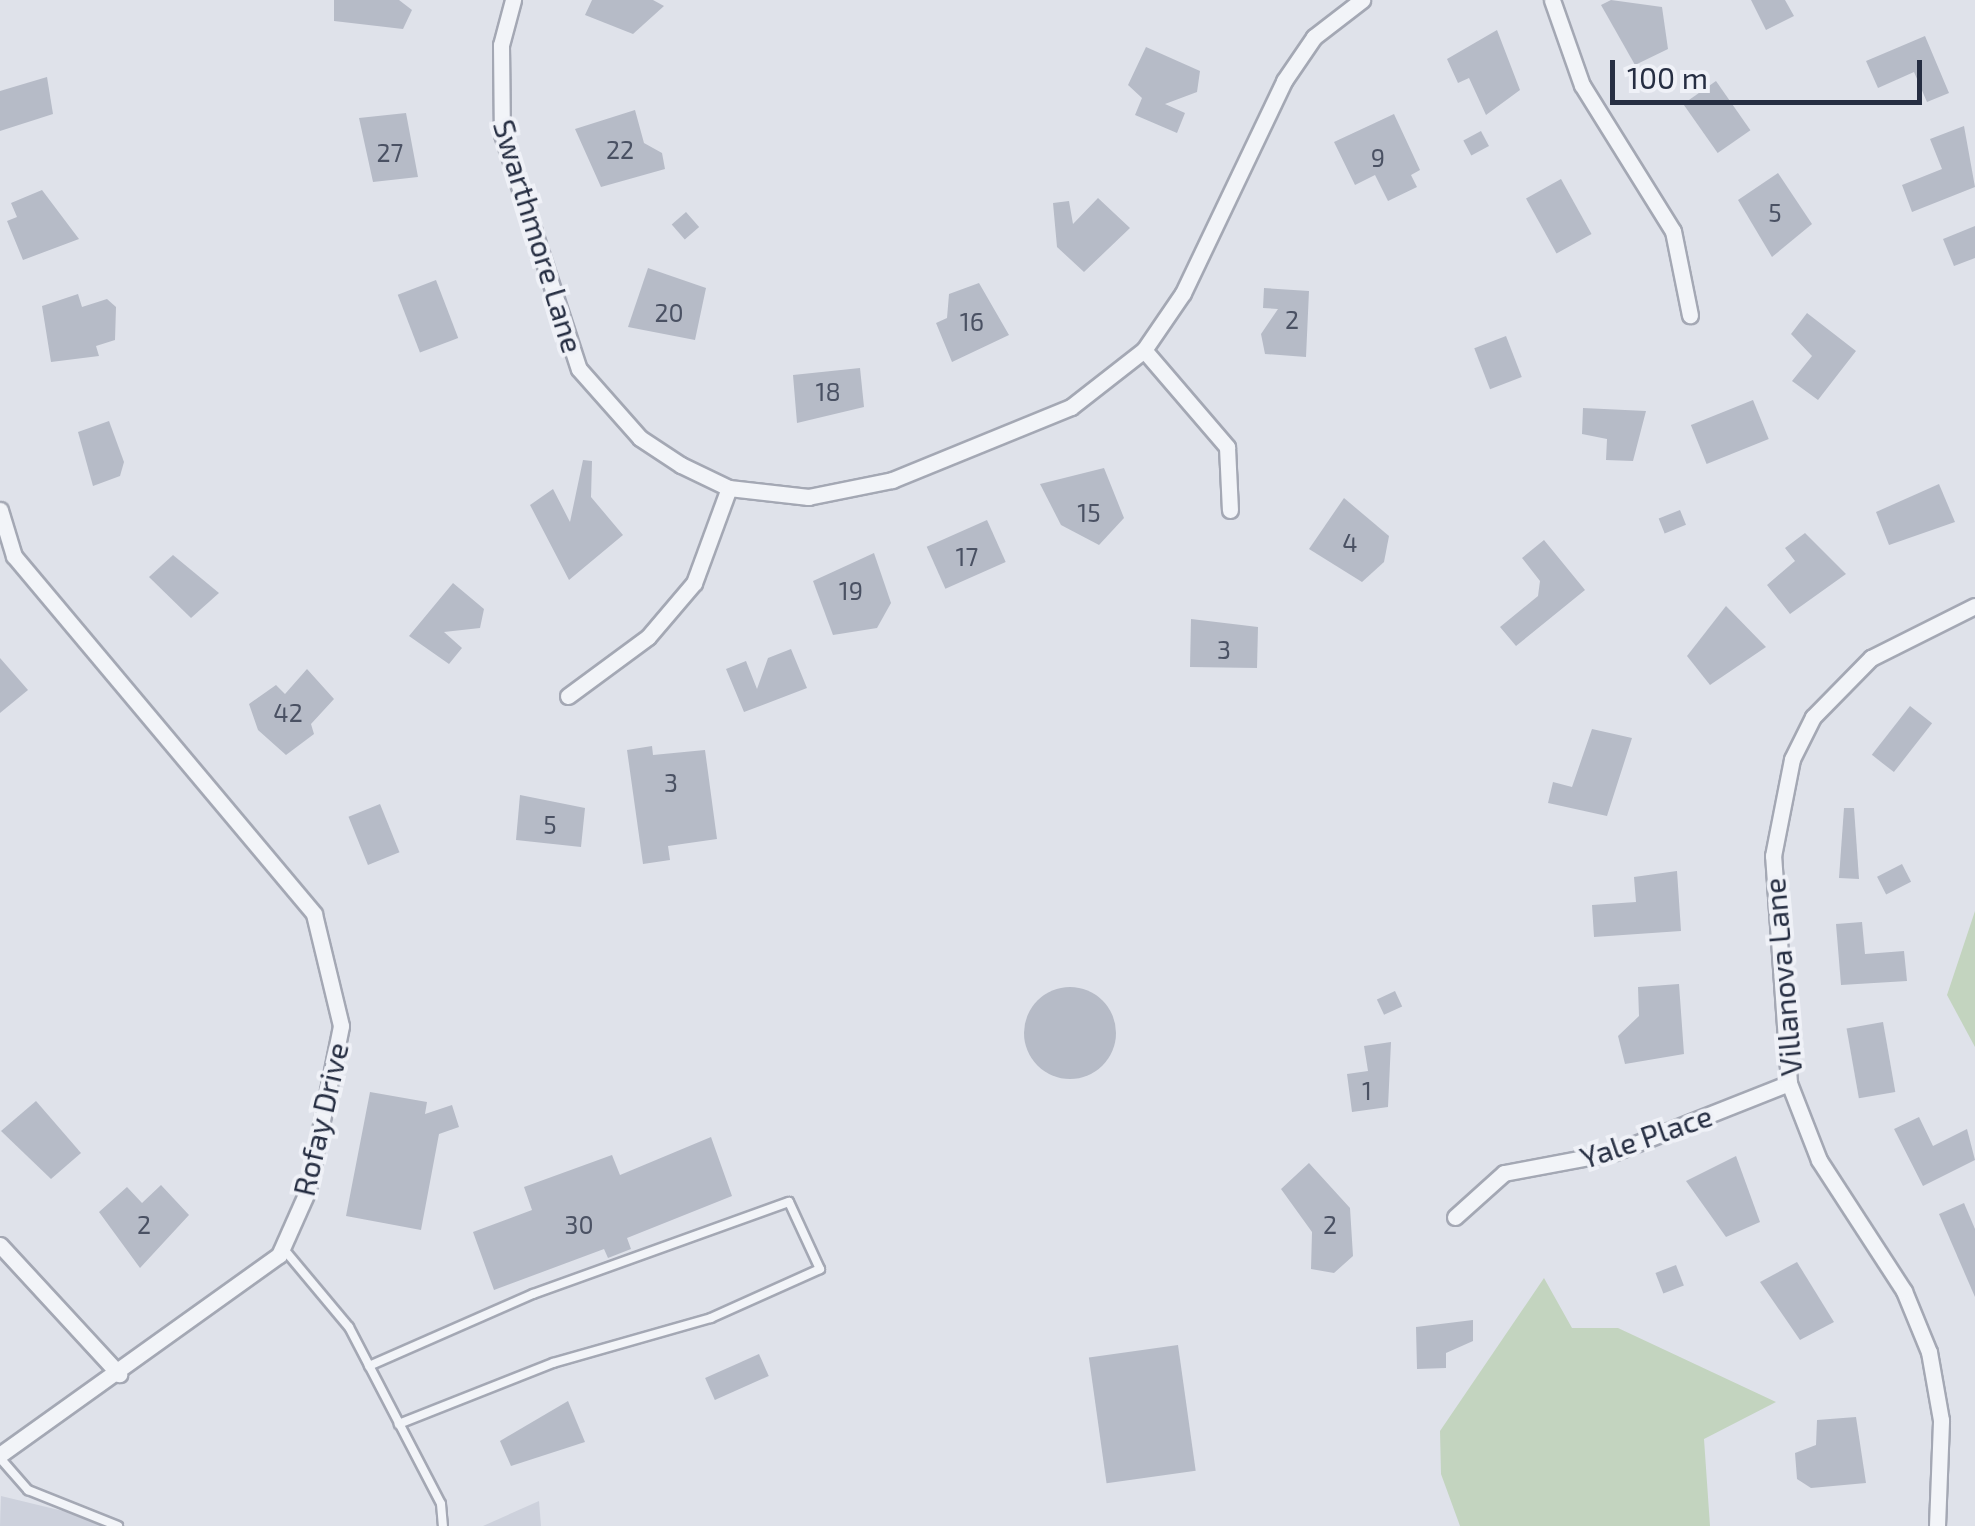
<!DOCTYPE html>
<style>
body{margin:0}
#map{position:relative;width:1975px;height:1526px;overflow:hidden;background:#dfe2ea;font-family:"Exo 2",sans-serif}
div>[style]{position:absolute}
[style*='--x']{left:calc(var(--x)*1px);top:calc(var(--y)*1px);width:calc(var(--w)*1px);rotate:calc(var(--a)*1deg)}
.built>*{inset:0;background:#cdd1dc}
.green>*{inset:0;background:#c3d4bf}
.building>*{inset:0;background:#b6bbc7;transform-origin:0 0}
.round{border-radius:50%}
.roads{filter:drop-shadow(2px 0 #a4a8b4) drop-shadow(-2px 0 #a4a8b4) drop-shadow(0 2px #a4a8b4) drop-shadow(0 -2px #a4a8b4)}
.lane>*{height:8px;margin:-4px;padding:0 4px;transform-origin:4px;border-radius:4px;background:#f2f4f8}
.street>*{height:15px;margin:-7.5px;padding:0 7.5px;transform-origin:7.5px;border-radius:7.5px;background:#f2f4f8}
span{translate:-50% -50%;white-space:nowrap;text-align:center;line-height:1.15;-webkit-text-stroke:8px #eff1f7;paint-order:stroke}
.number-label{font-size:25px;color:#4a5163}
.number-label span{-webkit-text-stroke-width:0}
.street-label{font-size:30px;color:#262e42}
.scale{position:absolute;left:1610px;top:60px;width:312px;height:45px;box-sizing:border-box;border:5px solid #262e42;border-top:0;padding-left:12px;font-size:30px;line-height:35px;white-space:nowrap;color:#262e42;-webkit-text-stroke:8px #eff1f7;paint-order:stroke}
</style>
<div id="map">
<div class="built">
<i style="clip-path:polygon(1px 1496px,125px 1526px,0 1526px)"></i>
<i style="clip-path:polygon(539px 1501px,541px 1526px,483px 1526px)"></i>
</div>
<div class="green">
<i style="clip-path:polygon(1975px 911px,1975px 1047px,1947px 995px)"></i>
<i style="clip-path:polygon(1544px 1278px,1572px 1328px,1618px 1328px,1776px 1402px,1704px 1439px,1710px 1526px,1460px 1526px,1441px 1474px,1440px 1431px)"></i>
</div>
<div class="building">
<i style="clip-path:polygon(334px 0,399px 0,412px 10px,403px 29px,334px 21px)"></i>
<i style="clip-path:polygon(592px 0,653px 0,664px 6px,633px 34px,585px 15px)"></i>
<i style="clip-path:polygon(1611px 0,1662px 7px,1668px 49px,1635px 65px,1601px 5px)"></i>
<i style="clip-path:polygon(1751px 0,1785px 0,1794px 16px,1766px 30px)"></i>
<i style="clip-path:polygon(1497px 30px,1520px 90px,1486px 115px,1469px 78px,1458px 83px,1447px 59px)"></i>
<i style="clip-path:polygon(1925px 36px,1949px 93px,1927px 102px,1914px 72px,1878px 88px,1866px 61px)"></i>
<i style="clip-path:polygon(1146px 47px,1200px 71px,1197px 92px,1165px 104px,1185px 113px,1177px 133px,1135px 115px,1142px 98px,1128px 85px)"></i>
<i style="clip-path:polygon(47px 77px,53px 114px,0 131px,0 91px)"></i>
<i style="left:1716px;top:81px;width:60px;height:40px;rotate:55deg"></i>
<i style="clip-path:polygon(635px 110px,644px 143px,662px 153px,665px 169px,601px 187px,575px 129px)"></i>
<i style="clip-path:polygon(406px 113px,418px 177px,373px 182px,359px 118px)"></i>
<i style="clip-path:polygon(1394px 114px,1420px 170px,1411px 175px,1417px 187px,1388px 201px,1375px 175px,1355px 185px,1334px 142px)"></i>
<i style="clip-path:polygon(1964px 126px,1975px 187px,1912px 212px,1902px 185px,1942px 169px,1930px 139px)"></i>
<i style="left:1481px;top:131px;width:17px;height:20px;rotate:62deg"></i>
<i style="clip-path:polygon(1778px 173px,1812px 224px,1772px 257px,1738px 200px)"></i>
<i style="left:1561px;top:179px;width:63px;height:40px;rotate:61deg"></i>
<i style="clip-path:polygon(42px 190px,79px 239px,23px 260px,7px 221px,17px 217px,11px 203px)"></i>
<i style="clip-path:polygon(1098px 198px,1130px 228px,1084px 272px,1057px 247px,1053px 203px,1069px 201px,1073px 224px)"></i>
<i style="left:686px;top:212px;width:20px;height:19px;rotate:49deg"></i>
<i style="clip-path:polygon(1975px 226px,1975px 258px,1954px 266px,1943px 239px)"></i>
<i style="clip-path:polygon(648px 268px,706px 288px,695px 340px,628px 327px)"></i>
<i style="left:436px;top:280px;width:62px;height:41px;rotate:69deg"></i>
<i style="clip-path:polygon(979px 283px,1009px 335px,952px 362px,936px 323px,947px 318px,949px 294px)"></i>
<i style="clip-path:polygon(1264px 288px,1309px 291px,1306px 357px,1265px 354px,1261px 334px,1278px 309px,1263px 308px)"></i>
<i style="clip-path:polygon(78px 294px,82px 307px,107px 299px,116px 307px,115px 340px,96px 346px,99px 356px,51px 362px,42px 306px)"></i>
<i style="clip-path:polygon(1807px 313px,1856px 351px,1818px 400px,1792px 381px,1812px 356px,1791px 334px)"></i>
<i style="left:1506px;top:336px;width:44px;height:34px;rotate:69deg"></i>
<i style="clip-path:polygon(860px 368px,864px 407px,797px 423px,793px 375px)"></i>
<i style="left:1753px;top:400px;width:42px;height:67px;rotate:68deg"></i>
<i style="clip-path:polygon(1583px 408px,1646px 411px,1633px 461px,1606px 460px,1607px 439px,1582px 434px)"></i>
<i style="clip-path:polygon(109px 421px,124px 462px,120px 476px,93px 486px,78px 432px)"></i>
<i style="clip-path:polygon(583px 460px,592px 461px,591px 497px,623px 535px,569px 580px,530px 505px,553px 489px,570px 522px)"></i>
<i style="clip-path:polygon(1104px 468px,1124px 518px,1099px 545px,1061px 525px,1040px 484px)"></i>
<i style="clip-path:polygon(1939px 484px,1955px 522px,1889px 545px,1876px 512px)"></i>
<i style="clip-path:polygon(1344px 498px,1389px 536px,1384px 562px,1362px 582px,1309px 549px)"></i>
<i style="left:1680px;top:510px;width:16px;height:23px;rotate:68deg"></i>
<i style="left:987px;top:520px;width:46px;height:66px;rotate:66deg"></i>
<i style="clip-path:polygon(1805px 533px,1846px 574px,1790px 614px,1767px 585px,1795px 561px,1785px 548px)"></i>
<i style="clip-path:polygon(1544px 540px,1585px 590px,1516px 646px,1500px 627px,1538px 596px,1540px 581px,1522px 558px)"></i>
<i style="clip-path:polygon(874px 553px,891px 603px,877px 628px,833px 635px,813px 581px)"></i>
<i style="clip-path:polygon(173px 555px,219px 593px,191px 618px,149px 577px)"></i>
<i style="clip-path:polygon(453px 583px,484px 609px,480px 628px,444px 632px,462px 648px,449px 664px,409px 636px)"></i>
<i style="clip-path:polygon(1726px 606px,1766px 647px,1710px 685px,1687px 656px)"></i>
<i style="clip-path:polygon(1191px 619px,1258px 627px,1257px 668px,1190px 667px)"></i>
<i style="clip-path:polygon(791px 649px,807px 688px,744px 712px,726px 669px,746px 661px,757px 689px,768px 658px)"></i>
<i style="clip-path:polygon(0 658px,28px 690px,0 713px)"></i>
<i style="clip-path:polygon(307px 669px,334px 699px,311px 724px,314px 734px,286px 755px,258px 730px,249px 704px,276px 685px,285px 694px)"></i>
<i style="left:1910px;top:706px;width:28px;height:62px;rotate:38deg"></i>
<i style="clip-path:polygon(1592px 729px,1632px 738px,1607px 816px,1548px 803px,1553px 782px,1572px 787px)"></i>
<i style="clip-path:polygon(652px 746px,653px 755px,705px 750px,717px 839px,668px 846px,670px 860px,643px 864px,627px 750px)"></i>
<i style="clip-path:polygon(520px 795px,585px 808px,581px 847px,516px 840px)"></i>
<i style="left:380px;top:804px;width:52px;height:34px;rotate:68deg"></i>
<i style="clip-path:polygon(1844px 808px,1854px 808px,1859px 879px,1839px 878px)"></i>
<i style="left:1902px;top:864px;width:20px;height:28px;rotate:63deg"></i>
<i style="clip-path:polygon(1677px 871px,1681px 931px,1594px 937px,1592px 905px,1636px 902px,1634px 877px)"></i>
<i style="clip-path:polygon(1862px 922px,1865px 954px,1904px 951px,1907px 981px,1841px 985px,1836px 924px)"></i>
<i style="clip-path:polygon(1679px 984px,1684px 1054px,1625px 1064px,1618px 1036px,1639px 1016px,1638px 987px)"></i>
<i class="round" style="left:1024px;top:987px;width:92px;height:92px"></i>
<i style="left:1395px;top:991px;width:17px;height:20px;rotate:65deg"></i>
<i style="left:1883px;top:1022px;width:71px;height:37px;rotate:80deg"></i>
<i style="clip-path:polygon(1391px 1042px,1388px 1107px,1352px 1112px,1347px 1074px,1368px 1071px,1364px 1046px)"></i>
<i style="clip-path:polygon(370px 1092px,427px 1102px,425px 1114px,452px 1105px,459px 1127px,439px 1134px,421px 1230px,346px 1216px)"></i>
<i style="clip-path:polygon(36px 1101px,81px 1153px,51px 1179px,1px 1131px)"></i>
<i style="clip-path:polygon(1919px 1117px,1933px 1146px,1967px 1129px,1975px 1160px,1923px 1186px,1894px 1129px)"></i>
<i style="clip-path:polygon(711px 1137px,732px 1196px,627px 1238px,631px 1249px,608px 1258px,604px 1249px,494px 1290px,473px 1232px,532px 1210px,524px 1187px,612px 1155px,620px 1175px)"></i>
<i style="clip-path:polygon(1736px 1156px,1760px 1222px,1726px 1237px,1686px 1181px)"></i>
<i style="clip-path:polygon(1309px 1163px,1350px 1208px,1353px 1256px,1334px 1273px,1311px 1269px,1312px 1232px,1281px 1189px)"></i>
<i style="clip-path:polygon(161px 1185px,189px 1215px,140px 1268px,99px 1212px,127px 1187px,142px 1203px)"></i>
<i style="clip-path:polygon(1964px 1203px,1975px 1229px,1975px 1297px,1939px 1214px)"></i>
<i style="clip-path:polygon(1797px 1262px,1834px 1322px,1800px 1340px,1760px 1282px)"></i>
<i style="left:1676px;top:1265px;width:22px;height:22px;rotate:69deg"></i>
<i style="clip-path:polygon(1473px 1320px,1473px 1341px,1446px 1353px,1446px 1368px,1417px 1369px,1416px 1327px)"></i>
<i style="left:1178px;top:1345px;width:127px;height:90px;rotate:82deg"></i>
<i style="left:759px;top:1354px;width:24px;height:59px;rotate:66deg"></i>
<i style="clip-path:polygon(568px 1401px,585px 1442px,511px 1466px,500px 1441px)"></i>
<i style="clip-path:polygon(1856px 1417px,1866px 1483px,1811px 1488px,1797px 1479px,1795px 1453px,1816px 1445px,1817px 1420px)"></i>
</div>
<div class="roads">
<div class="lane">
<i style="--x:282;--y:1247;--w:104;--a:50.1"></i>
<i style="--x:349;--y:1327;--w:199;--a:62.5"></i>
<i style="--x:441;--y:1504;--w:22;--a:85"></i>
<i style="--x:369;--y:1366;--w:179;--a:-23.7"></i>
<i style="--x:533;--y:1294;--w:272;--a:-19.8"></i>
<i style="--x:789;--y:1202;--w:74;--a:65.2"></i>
<i style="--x:820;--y:1269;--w:120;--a:155.8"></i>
<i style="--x:711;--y:1318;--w:164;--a:164.1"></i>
<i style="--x:553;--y:1363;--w:166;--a:158.4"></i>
<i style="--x:0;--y:1458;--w:43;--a:48.8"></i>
<i style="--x:28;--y:1490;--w:97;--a:21.8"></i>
</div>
<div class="street">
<i style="--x:513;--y:0;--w:47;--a:104.9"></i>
<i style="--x:501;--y:45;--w:89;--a:89.4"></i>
<i style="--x:502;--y:134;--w:247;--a:71.9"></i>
<i style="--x:579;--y:369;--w:92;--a:48.5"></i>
<i style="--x:640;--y:438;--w:49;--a:33.4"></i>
<i style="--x:681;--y:465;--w:53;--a:25.6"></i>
<i style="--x:729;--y:488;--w:80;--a:6.5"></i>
<i style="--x:808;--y:497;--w:86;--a:-11.4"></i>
<i style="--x:892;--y:480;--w:193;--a:-22.2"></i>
<i style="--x:1071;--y:407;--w:93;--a:-38"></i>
<i style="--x:1144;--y:350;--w:69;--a:-55.6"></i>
<i style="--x:1183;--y:293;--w:235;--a:-64.5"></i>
<i style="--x:1284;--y:81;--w:53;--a:-55.7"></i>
<i style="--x:1314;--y:37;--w:61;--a:-37.6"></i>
<i style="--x:1552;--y:0;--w:90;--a:70.6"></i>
<i style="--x:1582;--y:85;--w:172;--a:58.1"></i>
<i style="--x:1673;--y:231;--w:86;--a:78.6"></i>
<i style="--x:1144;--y:350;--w:128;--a:49.4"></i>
<i style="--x:1227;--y:447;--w:63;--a:87.3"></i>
<i style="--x:0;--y:510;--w:48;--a:73.1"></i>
<i style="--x:14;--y:556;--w:467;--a:50"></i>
<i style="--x:314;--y:914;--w:115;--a:76.4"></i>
<i style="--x:341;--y:1026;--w:167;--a:101.4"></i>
<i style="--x:308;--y:1190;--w:71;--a:114"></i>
<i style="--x:279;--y:1255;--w:343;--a:144.4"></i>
<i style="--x:568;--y:696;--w:99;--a:-36.4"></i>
<i style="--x:648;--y:637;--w:71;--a:-49.6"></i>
<i style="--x:694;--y:583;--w:101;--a:-69.8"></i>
<i style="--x:1455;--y:1217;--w:66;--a:-41.9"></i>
<i style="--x:1504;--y:1173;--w:113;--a:-10.7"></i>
<i style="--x:1615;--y:1152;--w:187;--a:-21.6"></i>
<i style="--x:0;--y:1245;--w:176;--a:47.3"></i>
<i style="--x:1937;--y:1526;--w:106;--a:-87.8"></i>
<i style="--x:1941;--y:1420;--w:69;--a:-100"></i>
<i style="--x:1929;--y:1352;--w:66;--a:-112.3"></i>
<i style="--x:1904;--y:1291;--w:156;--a:-123"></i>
<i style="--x:1819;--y:1160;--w:83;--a:-111.3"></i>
<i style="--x:1789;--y:1083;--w:228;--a:-94"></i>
<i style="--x:1773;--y:856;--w:99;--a:-78.9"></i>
<i style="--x:1792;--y:759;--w:47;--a:-63.4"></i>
<i style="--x:1813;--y:717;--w:83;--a:-45.5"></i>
<i style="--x:1871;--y:658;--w:116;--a:-26.6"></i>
</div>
</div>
<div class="number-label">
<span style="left:620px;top:149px">22</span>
<span style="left:390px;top:152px">27</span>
<span style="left:1378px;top:157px">9</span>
<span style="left:1775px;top:212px">5</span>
<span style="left:669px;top:312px">20</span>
<span style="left:1292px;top:319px">2</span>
<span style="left:972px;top:321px">16</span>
<span style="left:828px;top:391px">18</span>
<span style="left:1089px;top:512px">15</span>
<span style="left:1350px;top:542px">4</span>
<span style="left:967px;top:556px">17</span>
<span style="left:851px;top:590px">19</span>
<span style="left:1224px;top:649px">3</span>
<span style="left:288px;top:712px">42</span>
<span style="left:671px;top:782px">3</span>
<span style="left:550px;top:824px">5</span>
<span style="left:1367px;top:1090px">1</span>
<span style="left:144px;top:1224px">2</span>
<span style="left:579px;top:1224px">30</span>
<span style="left:1330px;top:1224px">2</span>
</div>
<div class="street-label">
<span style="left:539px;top:236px;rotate:73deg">Swarthmore Lane</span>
<span style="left:1782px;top:977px;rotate:-95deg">Villanova Lane</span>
<span style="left:320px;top:1119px;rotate:-77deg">Rofay Drive</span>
<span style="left:1646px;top:1136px;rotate:-19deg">Yale Place</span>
</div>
<div class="scale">100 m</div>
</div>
